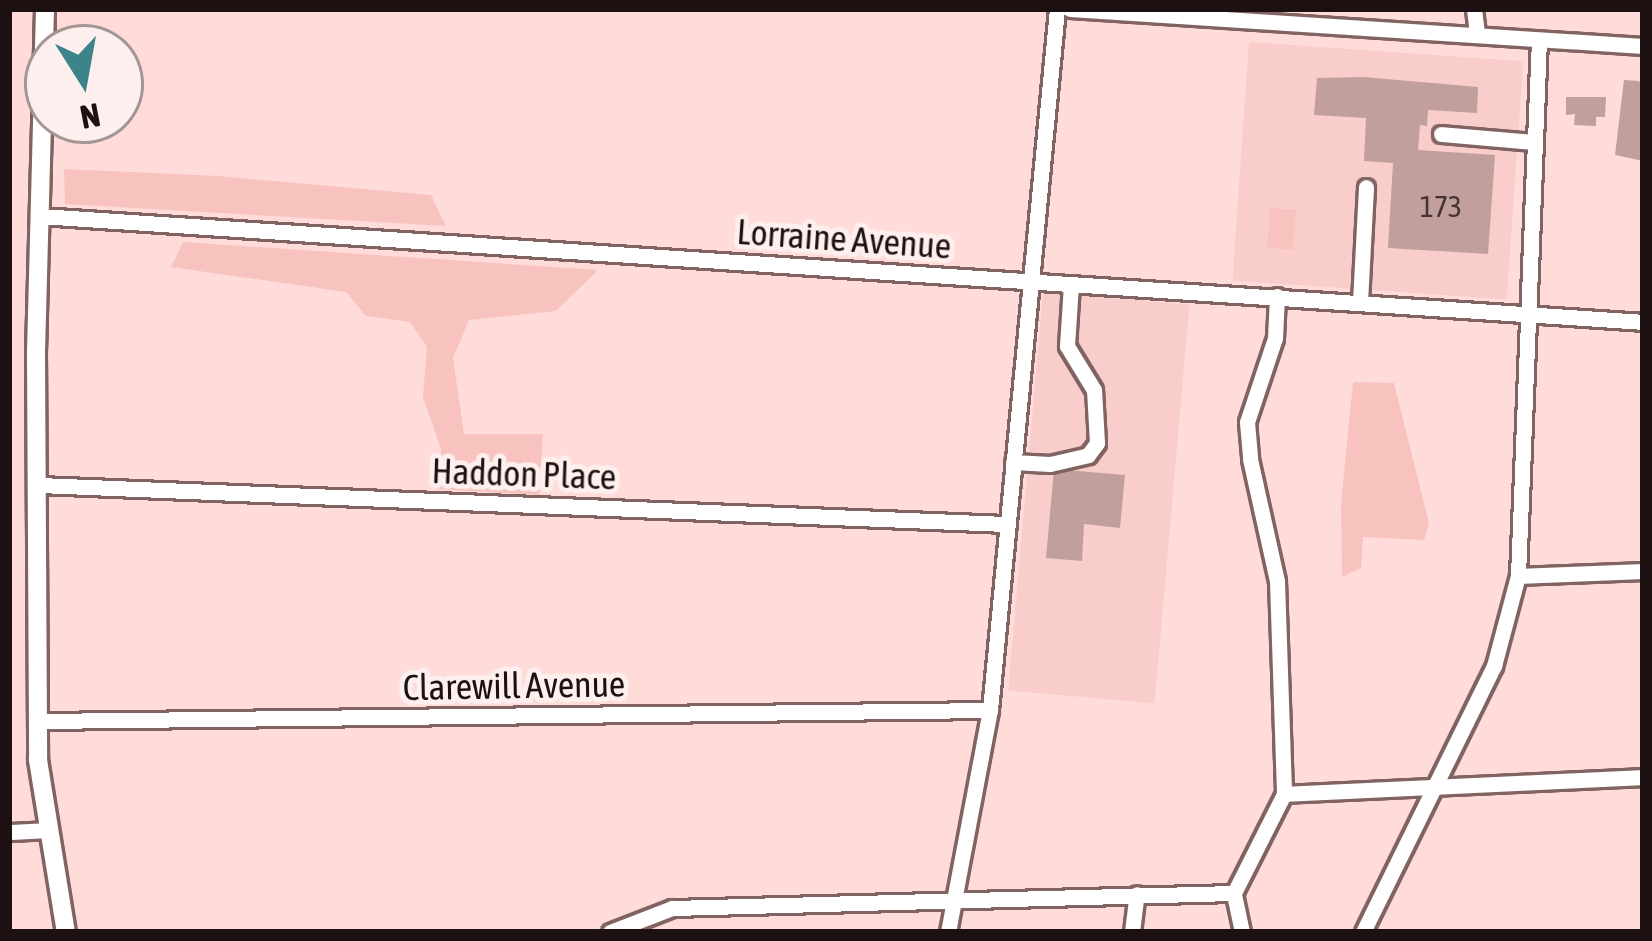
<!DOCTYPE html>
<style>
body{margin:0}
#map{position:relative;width:1652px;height:941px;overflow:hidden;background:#ffdcd9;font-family:"Asap Condensed",sans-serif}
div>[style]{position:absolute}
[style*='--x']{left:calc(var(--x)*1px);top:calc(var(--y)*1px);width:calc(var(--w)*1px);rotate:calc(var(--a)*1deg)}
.built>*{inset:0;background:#f8cdca;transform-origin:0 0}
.green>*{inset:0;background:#f8c2bf;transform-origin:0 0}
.building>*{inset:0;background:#c09f9d}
.roads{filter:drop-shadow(3px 0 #816361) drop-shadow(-3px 0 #816361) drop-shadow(0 3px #816361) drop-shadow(0 -3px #816361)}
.minor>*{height:15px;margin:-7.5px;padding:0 7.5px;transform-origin:7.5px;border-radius:7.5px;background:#fff}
.major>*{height:18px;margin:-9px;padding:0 9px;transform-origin:9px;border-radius:9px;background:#fff}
span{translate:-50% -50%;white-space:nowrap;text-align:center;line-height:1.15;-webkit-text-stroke:10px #fdefee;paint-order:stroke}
.number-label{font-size:30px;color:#453433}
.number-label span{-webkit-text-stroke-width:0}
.street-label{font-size:36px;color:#1c1010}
.frame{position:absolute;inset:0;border:12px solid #1c1010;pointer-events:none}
.north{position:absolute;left:24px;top:24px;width:120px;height:120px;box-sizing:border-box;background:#fdefee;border:3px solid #a39695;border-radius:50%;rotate:169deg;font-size:33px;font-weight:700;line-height:48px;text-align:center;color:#1c1010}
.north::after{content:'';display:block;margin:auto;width:42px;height:54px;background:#3c848a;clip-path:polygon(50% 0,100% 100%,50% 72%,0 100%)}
</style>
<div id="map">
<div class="built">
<i style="left:1249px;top:42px;width:275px;height:239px;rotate:4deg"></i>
<i style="left:1043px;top:292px;width:147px;height:400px;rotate:5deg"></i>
</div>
<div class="green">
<i style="clip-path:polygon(64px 169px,218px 176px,431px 195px,446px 226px,65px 204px)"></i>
<i style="left:1270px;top:208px;width:26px;height:40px;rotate:4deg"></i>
<i style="clip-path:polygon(183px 242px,598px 270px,556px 311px,469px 320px,453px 358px,464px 434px,543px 434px,539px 495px,437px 489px,441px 449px,423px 397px,427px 347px,410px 322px,366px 316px,346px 292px,171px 267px)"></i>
<i style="clip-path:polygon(1353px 382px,1394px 383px,1429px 523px,1424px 540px,1363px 537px,1361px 568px,1342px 577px,1341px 504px)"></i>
</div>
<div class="building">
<i style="clip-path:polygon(1363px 77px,1478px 87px,1477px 113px,1428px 110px,1427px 126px,1420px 125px,1418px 150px,1495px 155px,1488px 254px,1388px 248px,1393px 163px,1364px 161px,1366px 118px,1314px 115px,1317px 78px)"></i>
<i style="clip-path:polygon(1624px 80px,1639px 81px,1643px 87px,1643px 161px,1615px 155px)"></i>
<i style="clip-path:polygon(1566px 97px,1606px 97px,1605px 117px,1596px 117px,1596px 126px,1574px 125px,1575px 114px,1566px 115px)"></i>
<i style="clip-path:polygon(1054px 469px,1125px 475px,1120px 528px,1084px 524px,1082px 561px,1046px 558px)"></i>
</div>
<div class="roads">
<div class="minor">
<i style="--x:1070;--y:9;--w:574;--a:3.69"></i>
<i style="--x:1474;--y:9;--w:26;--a:83"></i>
<i style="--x:1441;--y:134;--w:94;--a:4.9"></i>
<i style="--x:40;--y:216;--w:1607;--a:3.78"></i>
<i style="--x:1277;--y:296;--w:42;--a:92.7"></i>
<i style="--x:1275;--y:338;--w:89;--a:108.4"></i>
<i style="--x:1247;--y:422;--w:37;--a:85"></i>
<i style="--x:1250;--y:459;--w:125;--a:77.5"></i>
<i style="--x:1277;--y:581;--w:213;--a:88.1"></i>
<i style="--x:1360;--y:302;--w:115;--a:-87"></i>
<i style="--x:1013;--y:462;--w:37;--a:3"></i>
<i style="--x:1050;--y:464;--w:39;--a:-13"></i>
<i style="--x:1088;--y:455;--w:15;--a:-53"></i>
<i style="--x:1097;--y:443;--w:53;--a:-93.2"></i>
<i style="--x:1094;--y:390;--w:52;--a:-121.5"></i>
<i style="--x:1067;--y:346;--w:62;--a:-86.3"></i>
<i style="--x:39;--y:485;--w:969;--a:2.31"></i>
<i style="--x:1518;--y:576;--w:125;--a:-2.3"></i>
<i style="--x:39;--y:721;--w:951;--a:-0.66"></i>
<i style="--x:9;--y:832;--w:37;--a:-3"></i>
<i style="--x:610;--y:932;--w:66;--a:-21.2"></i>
<i style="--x:672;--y:908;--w:562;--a:-1.53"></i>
<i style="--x:948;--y:932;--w:226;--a:-79.3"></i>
<i style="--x:990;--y:710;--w:704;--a:-84.54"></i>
<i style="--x:1132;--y:932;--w:38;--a:-83"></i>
<i style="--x:1242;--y:932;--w:40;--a:-102"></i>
<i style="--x:1234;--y:893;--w:111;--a:-63.2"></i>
<i style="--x:1284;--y:794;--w:359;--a:-2.7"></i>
<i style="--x:1363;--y:932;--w:297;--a:-63.8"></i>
<i style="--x:1494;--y:666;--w:93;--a:-75.1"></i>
<i style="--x:1518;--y:576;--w:536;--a:-87.76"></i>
</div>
<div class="major">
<i style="--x:45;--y:9;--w:343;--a:91.5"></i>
<i style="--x:36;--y:352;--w:408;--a:89.7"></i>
<i style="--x:38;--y:760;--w:174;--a:80.8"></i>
</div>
</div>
<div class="number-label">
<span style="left:1441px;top:206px">173</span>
</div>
<div class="street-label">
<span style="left:844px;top:239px;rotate:4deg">Lorraine Avenue</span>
<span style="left:524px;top:474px;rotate:2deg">Haddon Place</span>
<span style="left:514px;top:686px;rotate:-1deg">Clarewill Avenue</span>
</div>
<div class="frame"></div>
<div class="north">N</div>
</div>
